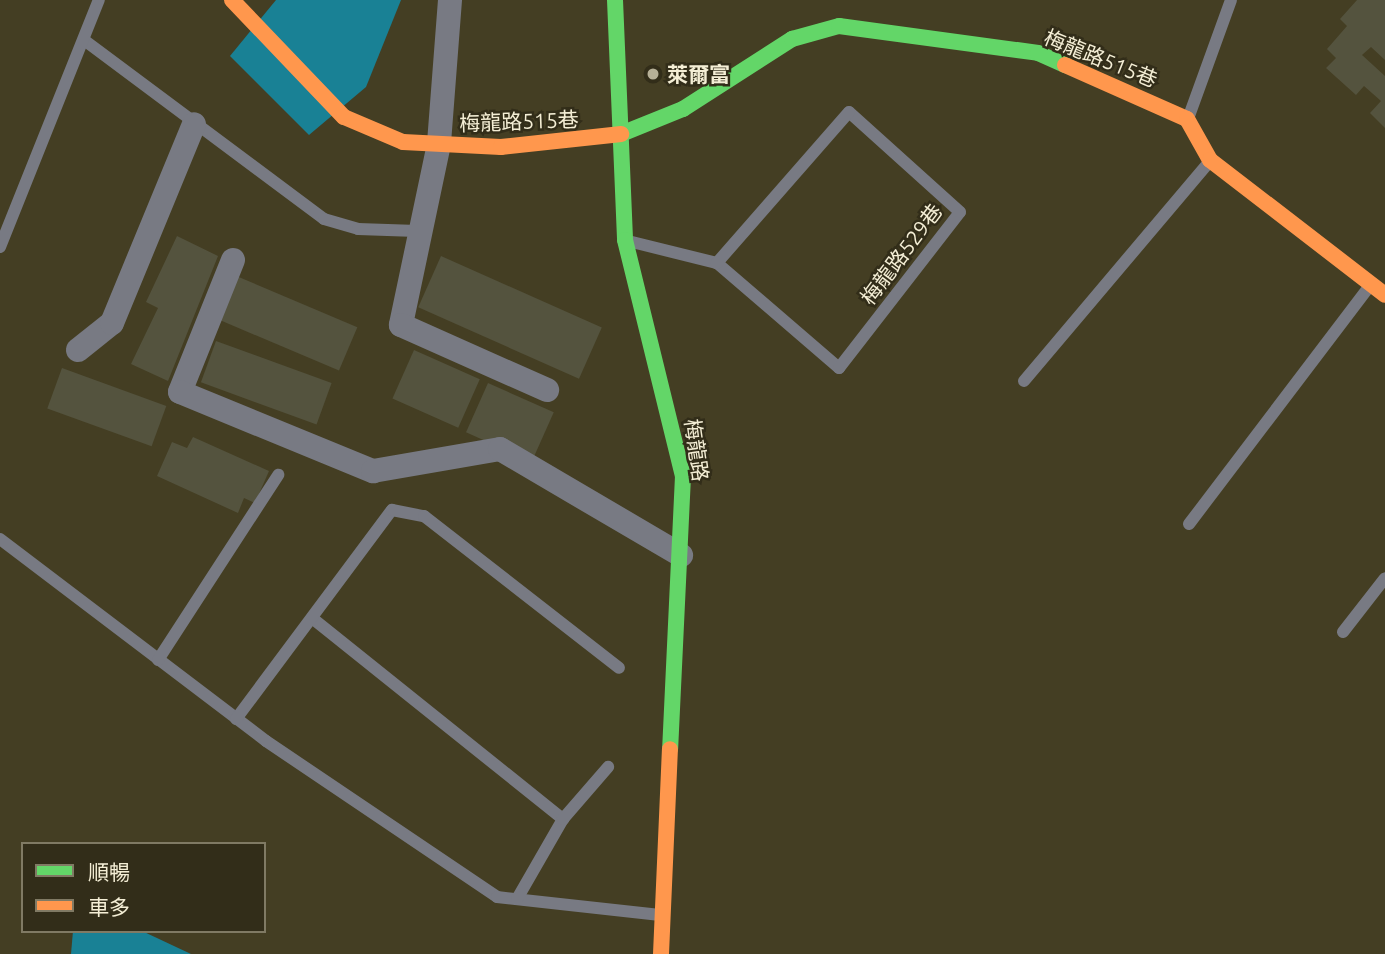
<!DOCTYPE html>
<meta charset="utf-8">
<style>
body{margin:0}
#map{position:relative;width:1385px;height:954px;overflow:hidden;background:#443e23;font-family:Ubuntu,"Noto Sans TC",sans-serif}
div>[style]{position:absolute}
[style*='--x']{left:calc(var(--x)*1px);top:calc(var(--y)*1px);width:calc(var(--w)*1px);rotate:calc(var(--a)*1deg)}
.water>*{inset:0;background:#198195}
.building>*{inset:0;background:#54533e;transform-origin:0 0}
.lane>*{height:12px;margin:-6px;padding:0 6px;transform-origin:6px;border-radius:6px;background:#787a83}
.street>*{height:24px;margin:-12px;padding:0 12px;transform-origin:12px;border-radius:12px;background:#787a83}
.fast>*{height:16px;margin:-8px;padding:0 8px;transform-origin:8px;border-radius:8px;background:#63d668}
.slow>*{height:16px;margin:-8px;padding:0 8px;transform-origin:8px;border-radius:8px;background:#ff974d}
.dots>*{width:19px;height:19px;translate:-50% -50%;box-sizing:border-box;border:4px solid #322d19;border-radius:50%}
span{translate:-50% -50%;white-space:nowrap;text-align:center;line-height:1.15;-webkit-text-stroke:5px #322d19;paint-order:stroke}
.street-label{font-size:21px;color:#f4eed5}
.poi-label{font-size:21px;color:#f4eed5;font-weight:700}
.left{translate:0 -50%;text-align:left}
.legend{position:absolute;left:21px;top:842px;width:245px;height:91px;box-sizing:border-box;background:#322d19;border:2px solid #807a64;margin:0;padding:9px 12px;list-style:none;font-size:21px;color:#f4eed5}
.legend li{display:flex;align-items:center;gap:14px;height:35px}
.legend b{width:35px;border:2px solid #807a64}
</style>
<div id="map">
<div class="water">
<i style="clip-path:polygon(276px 0,401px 0,366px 87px,309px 135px,230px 56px)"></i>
<i style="clip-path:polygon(73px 931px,142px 931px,191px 954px,71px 954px)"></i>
</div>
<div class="building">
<i style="clip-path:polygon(1357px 0,1385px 0,1385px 60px,1371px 47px,1362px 55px,1385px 76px,1385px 128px,1370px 113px,1381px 101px,1364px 86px,1356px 95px,1326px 68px,1336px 58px,1327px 49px,1347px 26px,1340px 19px)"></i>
<i style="clip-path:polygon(177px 236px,218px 256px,168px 381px,131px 364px,158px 308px,146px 302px)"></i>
<i style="left:441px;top:256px;width:176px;height:56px;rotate:24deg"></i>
<i style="left:234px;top:275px;width:134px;height:47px;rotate:23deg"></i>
<i style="left:216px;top:341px;width:123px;height:44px;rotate:20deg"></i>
<i style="left:414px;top:350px;width:72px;height:53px;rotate:24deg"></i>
<i style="left:62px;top:368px;width:111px;height:43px;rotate:20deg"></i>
<i style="left:488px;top:383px;width:72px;height:54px;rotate:24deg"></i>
<i style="clip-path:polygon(193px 437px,269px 471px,255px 503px,244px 498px,238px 513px,157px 476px,172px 442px,187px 448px)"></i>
</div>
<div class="lane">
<i style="--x:84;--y:40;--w:299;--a:36.7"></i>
<i style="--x:324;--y:219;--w:35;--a:16"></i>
<i style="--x:358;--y:229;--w:59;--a:1.9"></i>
<i style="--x:1189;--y:116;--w:123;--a:-70.1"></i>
<i style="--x:628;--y:241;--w:92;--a:13.9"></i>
<i style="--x:717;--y:263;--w:161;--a:40.7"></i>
<i style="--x:839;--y:368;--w:197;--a:-52.2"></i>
<i style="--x:960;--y:212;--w:149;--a:-138"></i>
<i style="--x:849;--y:112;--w:201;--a:131.2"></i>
<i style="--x:0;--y:247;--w:266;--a:-68.2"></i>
<i style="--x:1024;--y:381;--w:287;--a:-49.8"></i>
<i style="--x:1189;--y:524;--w:298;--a:-52.8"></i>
<i style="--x:0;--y:539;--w:334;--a:37.2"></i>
<i style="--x:266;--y:741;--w:279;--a:34"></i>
<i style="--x:497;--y:897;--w:164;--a:6.3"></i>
<i style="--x:312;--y:618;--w:322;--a:38.7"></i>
<i style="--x:1343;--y:632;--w:68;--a:-52.1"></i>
<i style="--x:158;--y:660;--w:221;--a:-57"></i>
<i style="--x:236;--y:719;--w:261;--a:-53.3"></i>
<i style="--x:392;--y:510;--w:33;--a:11"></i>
<i style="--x:424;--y:516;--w:247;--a:37.9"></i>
<i style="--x:517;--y:899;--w:92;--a:-60.1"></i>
<i style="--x:563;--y:819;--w:69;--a:-49.1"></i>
</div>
<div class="street">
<i style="--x:450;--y:0;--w:144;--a:94.4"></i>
<i style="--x:439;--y:144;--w:185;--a:101.9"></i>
<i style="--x:401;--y:325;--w:160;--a:24"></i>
<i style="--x:233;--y:260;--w:142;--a:111.9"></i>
<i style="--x:180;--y:392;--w:209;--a:22.3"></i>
<i style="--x:373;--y:471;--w:129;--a:-9.8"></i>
<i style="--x:500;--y:449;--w:210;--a:30.4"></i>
<i style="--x:78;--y:350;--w:43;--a:-38.5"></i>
<i style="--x:112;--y:323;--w:215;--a:-67.6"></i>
</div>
<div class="fast">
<i style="--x:615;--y:0;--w:240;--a:87.6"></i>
<i style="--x:625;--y:240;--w:243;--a:76.2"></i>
<i style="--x:683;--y:476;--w:273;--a:92.7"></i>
<i style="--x:621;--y:134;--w:67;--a:-22"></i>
<i style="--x:683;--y:109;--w:130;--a:-32.7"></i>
<i style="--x:792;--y:39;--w:49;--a:-15.5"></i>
<i style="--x:839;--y:26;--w:201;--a:7.7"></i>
<i style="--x:1038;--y:53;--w:30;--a:24"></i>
</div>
<div class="slow">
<i style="--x:232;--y:0;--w:162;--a:46.3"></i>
<i style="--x:344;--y:117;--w:64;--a:23"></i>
<i style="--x:403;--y:142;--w:98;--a:2.9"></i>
<i style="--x:501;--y:147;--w:121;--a:-6.2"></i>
<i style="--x:1065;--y:65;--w:133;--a:23.9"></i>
<i style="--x:1187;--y:119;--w:47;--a:60.7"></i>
<i style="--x:1210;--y:160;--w:221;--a:37.6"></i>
<i style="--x:661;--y:954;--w:205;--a:-87.5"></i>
</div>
<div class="dots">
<i style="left:653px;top:74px;background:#b6b097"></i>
</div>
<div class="street-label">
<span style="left:1101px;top:58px;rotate:22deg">梅龍路515巷</span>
<span style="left:519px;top:121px;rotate:-2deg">梅龍路515巷</span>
<span style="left:901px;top:254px;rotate:-53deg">梅龍路529巷</span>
<span style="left:697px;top:450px;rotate:82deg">梅龍路</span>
</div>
<div class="poi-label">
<span class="left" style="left:667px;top:74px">萊爾富</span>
</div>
<ul class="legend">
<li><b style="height:9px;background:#63d668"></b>順暢</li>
<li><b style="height:9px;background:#ff974d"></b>車多</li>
</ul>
</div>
